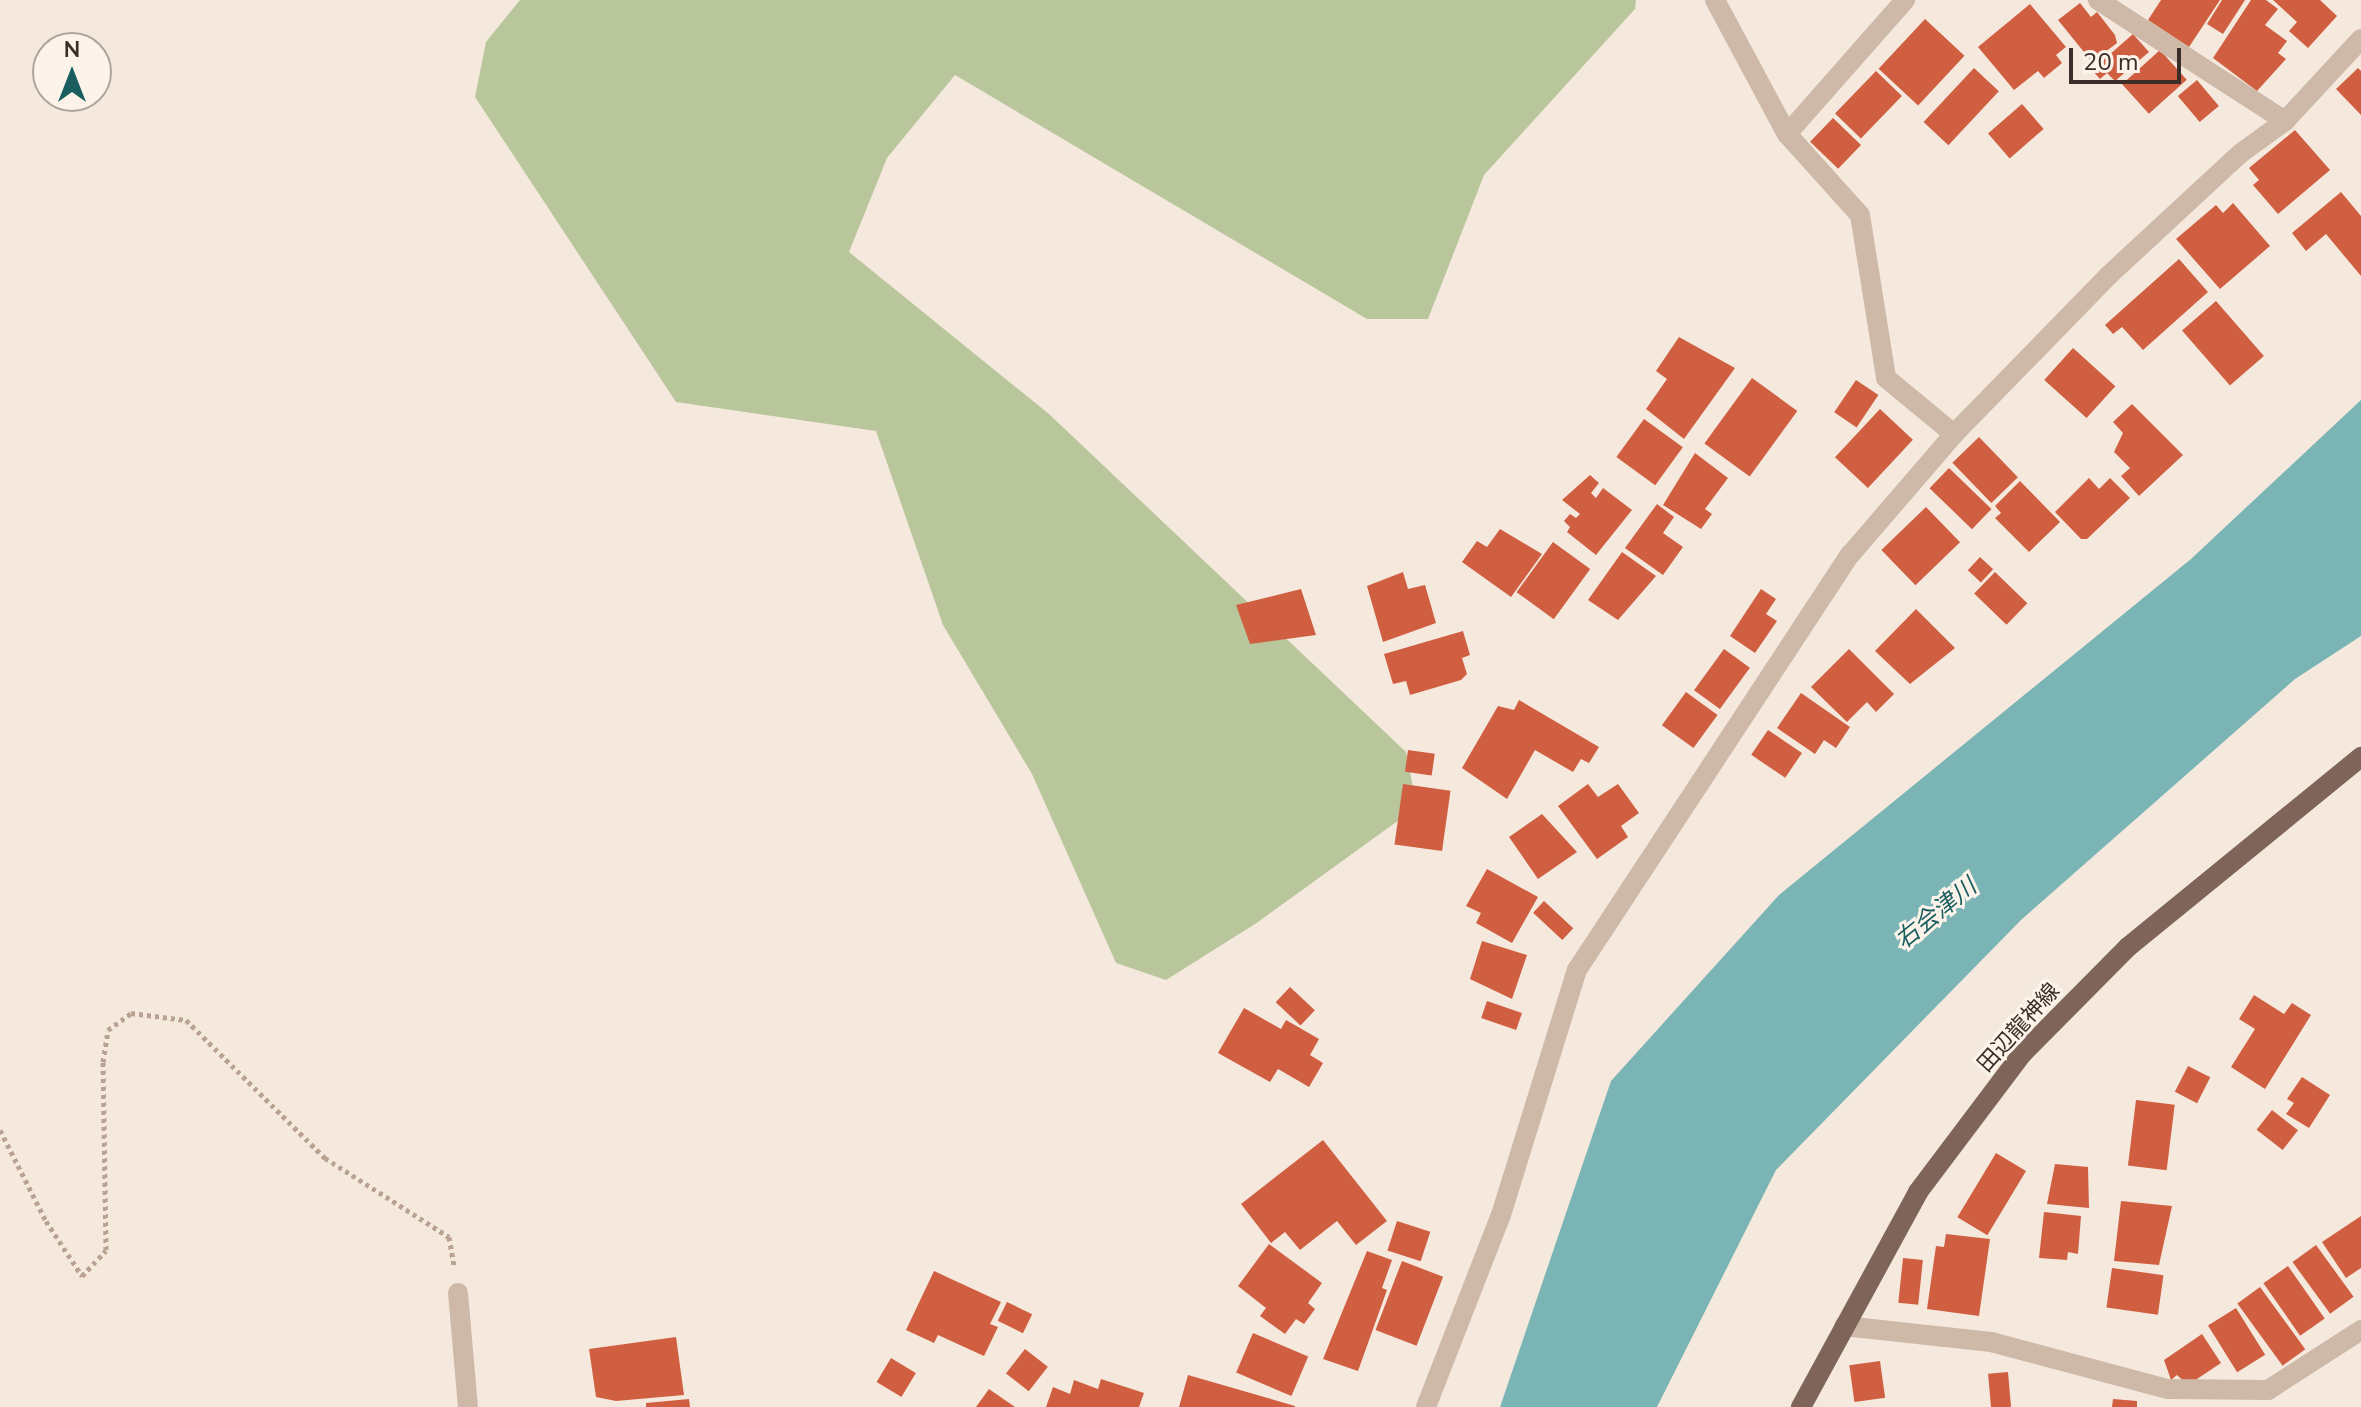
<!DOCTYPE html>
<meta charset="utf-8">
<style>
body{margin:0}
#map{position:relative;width:2361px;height:1407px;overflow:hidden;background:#f5e9de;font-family:"Nunito Sans","Noto Sans JP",sans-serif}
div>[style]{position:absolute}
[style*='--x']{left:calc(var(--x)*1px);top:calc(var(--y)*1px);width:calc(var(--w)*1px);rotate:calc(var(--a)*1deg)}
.green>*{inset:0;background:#b9c69c}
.water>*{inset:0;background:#7ab4b5}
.building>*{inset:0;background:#d05f41;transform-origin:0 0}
.path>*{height:5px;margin-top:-2.5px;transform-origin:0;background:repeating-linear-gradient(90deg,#baa292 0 4px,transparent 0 8px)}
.minor>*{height:20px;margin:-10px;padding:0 10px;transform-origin:10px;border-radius:10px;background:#ceb9a8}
.major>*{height:20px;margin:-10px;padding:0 10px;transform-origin:10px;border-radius:10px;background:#7e6459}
span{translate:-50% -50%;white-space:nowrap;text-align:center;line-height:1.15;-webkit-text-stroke:6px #fcf4eb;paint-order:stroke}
.street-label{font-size:22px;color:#3b2e29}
.water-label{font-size:24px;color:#1a5e60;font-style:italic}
.north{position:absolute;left:32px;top:32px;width:80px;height:80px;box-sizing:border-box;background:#fcf4eb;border:2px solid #afa59d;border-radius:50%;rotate:0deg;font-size:22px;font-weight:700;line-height:32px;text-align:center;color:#3b2e29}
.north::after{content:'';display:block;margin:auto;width:28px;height:36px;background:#1a5e60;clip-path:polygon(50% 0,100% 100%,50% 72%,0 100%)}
.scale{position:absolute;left:2069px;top:48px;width:112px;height:36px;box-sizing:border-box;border:4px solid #3b2e29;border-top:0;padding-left:10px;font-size:24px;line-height:28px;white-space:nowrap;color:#3b2e29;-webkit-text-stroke:6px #fcf4eb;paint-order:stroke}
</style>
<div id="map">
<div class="green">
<i style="clip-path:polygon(520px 0,1636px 0,1635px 9px,1484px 175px,1428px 319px,1367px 319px,955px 75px,887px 158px,849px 252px,1049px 414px,1406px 752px,1417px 807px,1255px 924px,1166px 980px,1116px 963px,1032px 774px,943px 625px,876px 431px,676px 402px,475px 97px,486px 42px)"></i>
</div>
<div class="water">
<i style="clip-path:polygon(2361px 400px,2361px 636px,2295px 679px,2021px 920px,1776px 1170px,1657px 1407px,1500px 1407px,1611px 1081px,1779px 895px,2191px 559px)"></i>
</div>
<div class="building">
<i style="clip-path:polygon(2161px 0,2220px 0,2189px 47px,2148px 20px)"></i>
<i style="clip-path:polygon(2222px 0,2245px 0,2223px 34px,2207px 24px)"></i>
<i style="clip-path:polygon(2251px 0,2266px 0,2278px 9px,2265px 25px,2287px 41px,2278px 53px,2286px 59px,2257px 91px,2213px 58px)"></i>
<i style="clip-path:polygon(2273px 0,2320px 0,2337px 16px,2308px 48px,2289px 31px,2297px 22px)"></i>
<i style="clip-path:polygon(2080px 3px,2091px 17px,2097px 12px,2115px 35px,2117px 43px,2092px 62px,2058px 20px)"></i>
<i style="clip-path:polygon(2030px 4px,2066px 47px,2056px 55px,2062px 63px,2044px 78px,2038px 71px,2014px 90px,1978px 47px)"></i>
<i style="left:1925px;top:19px;width:54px;height:68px;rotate:43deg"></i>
<i style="clip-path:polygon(2133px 34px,2149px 52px,2115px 81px,2107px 73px,2100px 79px,2092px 70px)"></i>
<i style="left:2160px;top:50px;width:40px;height:51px;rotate:48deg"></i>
<i style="left:1974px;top:68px;width:34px;height:74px;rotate:43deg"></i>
<i style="clip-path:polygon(2358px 68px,2361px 71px,2361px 115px,2336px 89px)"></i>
<i style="left:1876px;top:71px;width:36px;height:59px;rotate:44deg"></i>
<i style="left:2197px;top:80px;width:34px;height:25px;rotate:50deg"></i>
<i style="left:2022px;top:104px;width:33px;height:45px;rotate:49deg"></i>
<i style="left:1833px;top:118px;width:39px;height:33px;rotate:44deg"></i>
<i style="clip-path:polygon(2295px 130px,2330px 170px,2278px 214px,2253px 185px,2259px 180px,2249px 168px)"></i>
<i style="clip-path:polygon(2341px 192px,2361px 216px,2361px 276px,2326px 234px,2306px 251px,2292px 233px)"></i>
<i style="clip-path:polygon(2233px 203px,2270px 246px,2220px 289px,2176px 239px,2216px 205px,2223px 213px)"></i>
<i style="clip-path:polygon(2179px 259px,2208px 292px,2143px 350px,2122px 327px,2113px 334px,2105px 325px)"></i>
<i style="left:2216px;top:301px;width:73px;height:45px;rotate:49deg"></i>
<i style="clip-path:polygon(1679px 337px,1735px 368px,1684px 439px,1646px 409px,1667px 379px,1656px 371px)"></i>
<i style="left:2073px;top:348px;width:57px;height:43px;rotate:42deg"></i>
<i style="left:1752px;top:378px;width:56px;height:81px;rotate:36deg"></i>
<i style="left:1856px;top:380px;width:27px;height:39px;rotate:34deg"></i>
<i style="clip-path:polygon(2132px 404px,2183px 455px,2139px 496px,2121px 476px,2130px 468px,2114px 452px,2123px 433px,2113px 422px)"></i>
<i style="left:1880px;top:409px;width:45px;height:66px;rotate:43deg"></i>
<i style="left:1644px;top:419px;width:48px;height:47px;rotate:36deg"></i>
<i style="left:1979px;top:437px;width:56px;height:37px;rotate:46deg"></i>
<i style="clip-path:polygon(1695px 453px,1728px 478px,1705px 509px,1712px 514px,1701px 529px,1663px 505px)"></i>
<i style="left:1949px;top:468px;width:59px;height:28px;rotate:44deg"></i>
<i style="clip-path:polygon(1590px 475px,1599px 483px,1591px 493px,1596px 498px,1603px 488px,1632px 510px,1596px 555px,1567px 532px,1570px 527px,1564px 521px,1570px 514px,1576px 518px,1580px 514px,1562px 500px)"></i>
<i style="clip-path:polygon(2089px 478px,2099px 489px,2110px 478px,2130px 498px,2087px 539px,2081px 539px,2055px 512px)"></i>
<i style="clip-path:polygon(2020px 481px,2060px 522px,2029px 552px,1995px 518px,2001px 513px,1995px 506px)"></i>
<i style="clip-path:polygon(1657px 504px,1674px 517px,1663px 533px,1683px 547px,1663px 575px,1625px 548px)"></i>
<i style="left:1926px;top:507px;width:49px;height:62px;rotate:46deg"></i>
<i style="clip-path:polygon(1500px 529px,1542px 554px,1511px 597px,1462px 562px,1477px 541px,1487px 547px)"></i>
<i style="left:1553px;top:542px;width:46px;height:62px;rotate:36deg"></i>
<i style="clip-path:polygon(1622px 552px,1656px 576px,1618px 620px,1588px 600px)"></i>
<i style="left:1980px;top:557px;width:18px;height:18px;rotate:43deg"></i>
<i style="clip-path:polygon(1403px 572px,1408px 589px,1425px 585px,1436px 623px,1383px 642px,1367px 586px)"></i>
<i style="left:1995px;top:572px;width:45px;height:30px;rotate:44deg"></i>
<i style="clip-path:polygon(1301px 589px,1316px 635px,1250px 644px,1236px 605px)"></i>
<i style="clip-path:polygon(1761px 589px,1776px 599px,1766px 614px,1777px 621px,1755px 653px,1730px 636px)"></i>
<i style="clip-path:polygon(1916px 609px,1955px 648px,1910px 684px,1875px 651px)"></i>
<i style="clip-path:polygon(1463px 631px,1470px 655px,1462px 658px,1467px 674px,1461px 680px,1410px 695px,1406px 681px,1393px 684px,1384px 654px)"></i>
<i style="left:1724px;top:649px;width:32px;height:51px;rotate:36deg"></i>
<i style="clip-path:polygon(1849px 649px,1894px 694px,1876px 712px,1867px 702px,1847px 722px,1811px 687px)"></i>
<i style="left:1686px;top:692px;width:39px;height:41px;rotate:36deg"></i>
<i style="clip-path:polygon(1801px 693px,1850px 727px,1836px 748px,1824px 740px,1815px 754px,1777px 728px)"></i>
<i style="clip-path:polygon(1519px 700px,1599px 747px,1589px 763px,1581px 759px,1573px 772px,1535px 750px,1507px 799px,1462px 768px,1498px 706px,1514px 710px)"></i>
<i style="left:1768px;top:730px;width:41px;height:30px;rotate:34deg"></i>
<i style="left:1408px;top:750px;width:27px;height:22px;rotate:8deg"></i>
<i style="left:1403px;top:784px;width:48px;height:61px;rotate:8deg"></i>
<i style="clip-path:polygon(1588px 784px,1598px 797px,1618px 784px,1639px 813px,1621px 826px,1628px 837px,1597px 859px,1558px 806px)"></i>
<i style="clip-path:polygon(1542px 814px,1577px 852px,1538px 879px,1509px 837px)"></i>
<i style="clip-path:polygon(1487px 869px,1538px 897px,1512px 943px,1476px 923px,1481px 913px,1466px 906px)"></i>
<i style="left:1544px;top:901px;width:40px;height:16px;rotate:43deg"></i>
<i style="clip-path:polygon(1482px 941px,1527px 955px,1512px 999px,1470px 979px)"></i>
<i style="left:1290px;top:987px;width:34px;height:21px;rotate:43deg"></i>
<i style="clip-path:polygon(2254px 995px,2284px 1014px,2292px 1003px,2311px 1015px,2265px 1089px,2231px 1067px,2255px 1029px,2239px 1019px)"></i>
<i style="left:1487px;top:1001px;width:37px;height:18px;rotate:19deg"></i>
<i style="clip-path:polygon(1244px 1008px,1281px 1029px,1286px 1020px,1319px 1039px,1310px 1055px,1323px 1063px,1309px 1087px,1278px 1069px,1270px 1082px,1218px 1053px)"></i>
<i style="left:2188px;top:1066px;width:25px;height:29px;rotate:27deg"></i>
<i style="clip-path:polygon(2302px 1077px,2330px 1095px,2309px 1128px,2286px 1114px,2294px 1103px,2287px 1099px)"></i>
<i style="left:2136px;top:1100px;width:39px;height:66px;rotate:7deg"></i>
<i style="left:2272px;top:1110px;width:33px;height:25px;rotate:38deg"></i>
<i style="clip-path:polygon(1323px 1140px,1387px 1221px,1356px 1245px,1337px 1221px,1300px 1250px,1285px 1232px,1271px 1243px,1241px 1204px)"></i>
<i style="left:1996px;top:1153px;width:35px;height:75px;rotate:31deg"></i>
<i style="clip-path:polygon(2055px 1164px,2088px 1167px,2089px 1208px,2047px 1204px)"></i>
<i style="clip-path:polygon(2121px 1201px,2172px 1206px,2159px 1265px,2114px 1261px)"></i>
<i style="clip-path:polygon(2044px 1212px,2081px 1216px,2078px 1254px,2068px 1252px,2067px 1260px,2039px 1258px)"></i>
<i style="clip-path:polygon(2361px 1216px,2361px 1268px,2346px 1278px,2322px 1242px)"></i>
<i style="left:1397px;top:1221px;width:35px;height:31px;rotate:18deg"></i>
<i style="clip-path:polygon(1946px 1234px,1990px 1239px,1979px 1316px,1927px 1309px,1936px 1246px,1944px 1247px)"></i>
<i style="clip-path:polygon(1269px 1244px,1322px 1283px,1308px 1303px,1315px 1309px,1304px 1324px,1296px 1319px,1285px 1334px,1260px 1316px,1266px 1308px,1238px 1286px)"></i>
<i style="left:2316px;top:1245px;width:64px;height:29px;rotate:54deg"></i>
<i style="clip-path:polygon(1367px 1251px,1392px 1260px,1382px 1288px,1387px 1290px,1358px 1371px,1323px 1359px)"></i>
<i style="left:1903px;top:1258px;width:20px;height:45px;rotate:6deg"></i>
<i style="left:1402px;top:1261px;width:44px;height:74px;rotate:21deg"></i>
<i style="left:2288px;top:1266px;width:64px;height:30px;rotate:55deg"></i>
<i style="left:2112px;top:1268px;width:52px;height:40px;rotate:8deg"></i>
<i style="clip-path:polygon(934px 1271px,1001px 1302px,990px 1324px,998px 1327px,984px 1356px,938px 1335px,934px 1343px,906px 1330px)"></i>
<i style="left:2260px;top:1287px;width:77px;height:28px;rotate:54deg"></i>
<i style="left:1007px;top:1302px;width:28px;height:21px;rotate:26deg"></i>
<i style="left:2236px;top:1308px;width:55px;height:33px;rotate:58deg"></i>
<i style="left:1253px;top:1333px;width:60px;height:43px;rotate:23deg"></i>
<i style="clip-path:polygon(2202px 1334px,2221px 1363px,2188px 1385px,2177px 1375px,2171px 1380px,2164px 1360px)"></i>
<i style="clip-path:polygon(676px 1337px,684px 1395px,616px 1401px,596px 1397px,589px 1349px)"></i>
<i style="left:1025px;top:1349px;width:29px;height:31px;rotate:38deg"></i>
<i style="left:891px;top:1358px;width:29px;height:28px;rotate:31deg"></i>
<i style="left:1880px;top:1361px;width:37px;height:31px;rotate:82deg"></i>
<i style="left:2008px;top:1372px;width:35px;height:20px;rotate:85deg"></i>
<i style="clip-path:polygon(1188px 1375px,1295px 1406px,1295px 1407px,1179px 1407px)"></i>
<i style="clip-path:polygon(1101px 1379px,1144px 1393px,1139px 1407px,1046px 1407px,1053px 1387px,1070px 1394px,1074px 1380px,1098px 1389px)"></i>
<i style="clip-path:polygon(989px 1389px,1015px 1407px,976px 1407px)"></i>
<i style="clip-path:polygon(689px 1399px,690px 1407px,646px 1407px,646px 1403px)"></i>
<i style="clip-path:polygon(2113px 1399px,2137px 1401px,2137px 1407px,2112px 1407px)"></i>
</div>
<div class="path">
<i style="--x:0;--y:1130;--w:102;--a:63.2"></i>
<i style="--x:46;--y:1221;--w:66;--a:56.8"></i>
<i style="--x:82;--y:1276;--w:35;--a:-47"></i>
<i style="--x:106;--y:1250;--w:188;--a:-90.9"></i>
<i style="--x:103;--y:1062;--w:32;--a:-81"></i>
<i style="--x:108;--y:1030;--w:29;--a:-36"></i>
<i style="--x:131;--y:1013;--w:55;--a:7.3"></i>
<i style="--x:186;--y:1020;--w:196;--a:44.8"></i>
<i style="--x:325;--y:1158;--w:147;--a:32.5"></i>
<i style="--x:449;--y:1237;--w:29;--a:80"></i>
</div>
<div class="minor">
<i style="--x:1715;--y:0;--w:152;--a:61.8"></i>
<i style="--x:1787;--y:134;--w:109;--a:48"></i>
<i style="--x:1860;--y:215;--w:165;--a:80.9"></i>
<i style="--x:1886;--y:378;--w:88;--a:39.5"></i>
<i style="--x:2098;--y:0;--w:223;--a:32.9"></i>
<i style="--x:1787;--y:134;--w:179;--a:-48.6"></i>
<i style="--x:458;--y:1293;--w:114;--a:85"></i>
<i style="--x:1844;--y:1326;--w:148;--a:6.2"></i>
<i style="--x:1991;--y:1342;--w:183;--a:14.9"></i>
<i style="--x:2168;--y:1389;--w:100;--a:0.6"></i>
<i style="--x:2268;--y:1390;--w:111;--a:-32.8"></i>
<i style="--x:1426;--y:1407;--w:206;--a:-68.7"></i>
<i style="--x:1501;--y:1215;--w:257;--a:-72.8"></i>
<i style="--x:1577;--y:970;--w:497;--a:-56.7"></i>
<i style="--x:1850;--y:555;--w:160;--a:-49.3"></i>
<i style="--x:1954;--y:434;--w:221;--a:-45.7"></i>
<i style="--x:2108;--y:276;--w:181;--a:-42.8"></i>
<i style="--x:2241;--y:153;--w:54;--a:-36"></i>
<i style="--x:2285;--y:121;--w:112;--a:-47.2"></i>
</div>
<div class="major">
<i style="--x:1801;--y:1407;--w:245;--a:-61.4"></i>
<i style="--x:1918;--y:1192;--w:173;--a:-53"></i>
<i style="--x:2022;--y:1054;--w:151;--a:-45.3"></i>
<i style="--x:2128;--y:947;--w:301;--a:-39.2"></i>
</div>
<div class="street-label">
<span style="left:2019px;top:1028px;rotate:-48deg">田辺龍神線</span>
</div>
<div class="water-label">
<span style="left:1936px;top:914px;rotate:-39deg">右会津川</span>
</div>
<div class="north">N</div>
<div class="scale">20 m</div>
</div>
